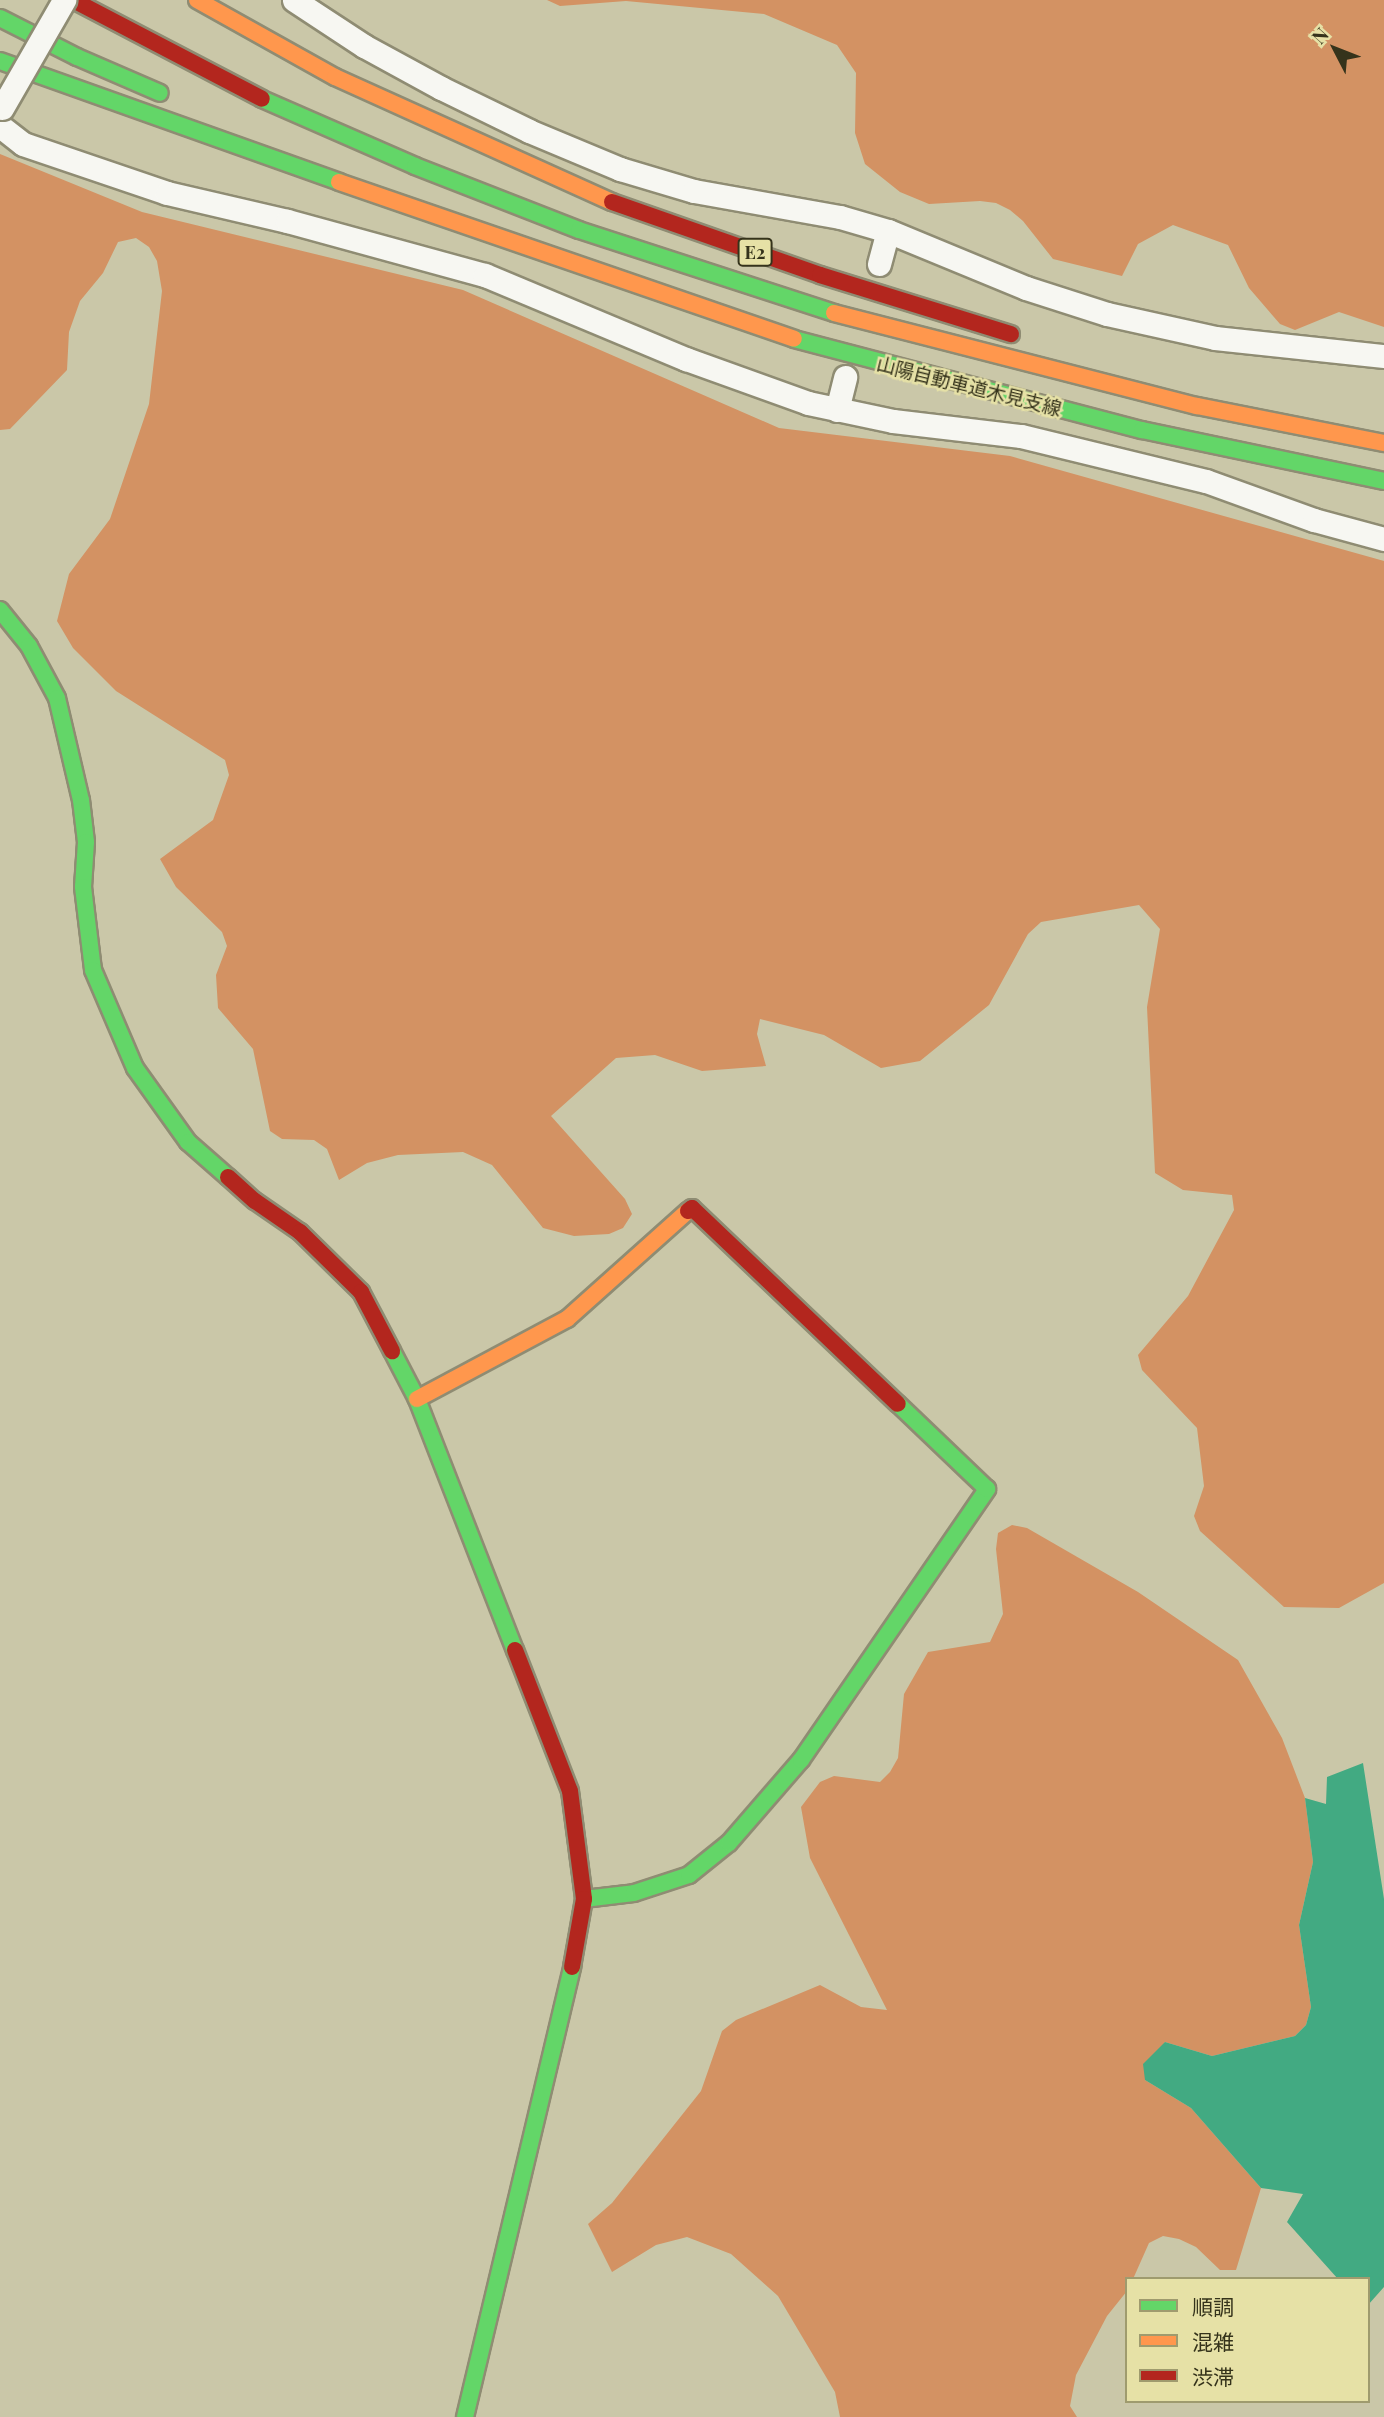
<!DOCTYPE html>
<meta charset="utf-8">
<style>
body{margin:0}
#map{position:relative;width:1384px;height:2417px;overflow:hidden;background:#cac7a8;font-family:"Playfair Display","Noto Sans JP",serif}
div>[style]{position:absolute}
[style*='--x']{left:calc(var(--x)*1px);top:calc(var(--y)*1px);width:calc(var(--w)*1px);rotate:calc(var(--a)*1deg)}
.forest>*{inset:0;background:#d39263}
.water>*{inset:0;background:#42aa82}
.roads{filter:drop-shadow(2px 0 #8f8c73) drop-shadow(-2px 0 #8f8c73) drop-shadow(0 2px #8f8c73) drop-shadow(0 -2px #8f8c73)}
.street>*{height:23px;margin:-11.5px;padding:0 11.5px;transform-origin:11.5px;border-radius:11.5px;background:#f7f7f2}
.fast>*{height:16px;margin:-8px;padding:0 8px;transform-origin:8px;border-radius:8px;background:#63d668}
.slow>*{height:16px;margin:-8px;padding:0 8px;transform-origin:8px;border-radius:8px;background:#ff974d}
.jam>*{height:16px;margin:-8px;padding:0 8px;transform-origin:8px;border-radius:8px;background:#b3261e}
.bridges{filter:drop-shadow(2px 0 #8f8c73) drop-shadow(-2px 0 #8f8c73) drop-shadow(0 2px #8f8c73) drop-shadow(0 -2px #8f8c73)}
.street-bridge>*{height:23px;margin:-11.5px;padding:0 11.5px;transform-origin:11.5px;border-radius:11.5px;background:#f7f7f2}
span{translate:-50% -50%;white-space:nowrap;text-align:center;line-height:1.15;-webkit-text-stroke:5px #e6e1a6;paint-order:stroke}
.shield-label span{padding:2px 5px;background:#e6e1a6;border:2px solid;border-radius:5px;-webkit-text-stroke-width:0}
.shield-label{font-size:18px;color:#35331b;font-weight:700}
.street-label{font-size:19px;color:#35331b}
.legend{position:absolute;left:1125px;top:2277px;width:245px;height:126px;box-sizing:border-box;background:#e6e1a6;border:2px solid #9f9b6e;margin:0;padding:9px 12px;list-style:none;font-size:21px;color:#35331b}
.legend li{display:flex;align-items:center;gap:14px;height:35px}
.legend b{width:35px;border:2px solid #9f9b6e}
.north{position:absolute;left:1300px;top:14px;width:70px;height:70px;-webkit-text-stroke:5px #e6e1a6;paint-order:stroke;rotate:312deg;font-size:19px;font-weight:700;line-height:28px;text-align:center;color:#35331b}
.north::after{content:'';display:block;margin:auto;width:24px;height:32px;background:#35331b;clip-path:polygon(50% 0,100% 100%,50% 72%,0 100%)}
</style>
<div id="map">
<div class="forest">
<i style="clip-path:polygon(547px 0,1384px 0,1384px 327px,1339px 312px,1295px 330px,1280px 324px,1249px 288px,1228px 245px,1173px 225px,1138px 244px,1122px 276px,1053px 259px,1023px 221px,1010px 210px,996px 203px,980px 201px,929px 204px,900px 192px,865px 164px,855px 133px,856px 73px,837px 45px,764px 14px,626px 1px,560px 6px)"></i>
<i style="clip-path:polygon(0 154px,142px 212px,463px 290px,779px 428px,1010px 456px,1384px 561px,1384px 1583px,1339px 1608px,1284px 1607px,1200px 1531px,1194px 1516px,1204px 1486px,1197px 1428px,1142px 1370px,1138px 1355px,1188px 1296px,1234px 1210px,1232px 1195px,1183px 1190px,1155px 1173px,1147px 1007px,1160px 929px,1139px 905px,1041px 922px,1028px 934px,989px 1005px,920px 1061px,881px 1068px,824px 1035px,760px 1019px,757px 1034px,766px 1066px,702px 1071px,655px 1055px,616px 1058px,551px 1116px,625px 1199px,632px 1214px,623px 1228px,609px 1234px,574px 1236px,543px 1228px,492px 1165px,463px 1152px,398px 1155px,367px 1163px,339px 1180px,327px 1149px,314px 1140px,282px 1139px,270px 1131px,253px 1049px,218px 1008px,216px 975px,227px 946px,222px 932px,176px 887px,160px 859px,213px 820px,229px 775px,225px 760px,116px 691px,73px 648px,57px 621px,69px 574px,110px 519px,149px 404px,162px 291px,157px 261px,149px 247px,136px 238px,118px 242px,103px 273px,80px 301px,69px 332px,67px 370px,10px 429px,0 430px)"></i>
<i style="clip-path:polygon(1012px 1525px,1027px 1528px,1138px 1592px,1238px 1660px,1282px 1738px,1305px 1798px,1313px 1862px,1299px 1925px,1311px 2007px,1306px 2025px,1295px 2036px,1212px 2056px,1165px 2042px,1145px 2080px,1191px 2108px,1261px 2188px,1236px 2270px,1220px 2270px,1196px 2247px,1179px 2239px,1163px 2236px,1149px 2243px,1133px 2279px,1127px 2279px,1127px 2291px,1107px 2316px,1076px 2375px,1070px 2406px,1077px 2417px,840px 2417px,835px 2392px,778px 2296px,731px 2254px,687px 2237px,656px 2245px,612px 2272px,588px 2224px,612px 2203px,701px 2091px,722px 2031px,736px 2020px,820px 1985px,861px 2007px,887px 2010px,810px 1858px,801px 1807px,820px 1782px,834px 1776px,880px 1782px,890px 1772px,898px 1758px,904px 1694px,928px 1652px,990px 1642px,1003px 1614px,996px 1549px,998px 1533px)"></i>
</div>
<div class="water">
<i style="clip-path:polygon(1363px 1763px,1384px 1899px,1384px 2287px,1368px 2305px,1368px 2279px,1338px 2279px,1287px 2222px,1303px 2194px,1261px 2188px,1191px 2108px,1145px 2080px,1143px 2064px,1165px 2042px,1212px 2056px,1295px 2036px,1306px 2025px,1311px 2007px,1299px 1925px,1313px 1862px,1305px 1798px,1326px 1804px,1327px 1777px)"></i>
</div>
<div class="roads">
<div class="street">
<i style="--x:294;--y:0;--w:84;--a:33.3"></i>
<i style="--x:364;--y:46;--w:88;--a:28.6"></i>
<i style="--x:441;--y:88;--w:98;--a:26"></i>
<i style="--x:529;--y:131;--w:99;--a:22.7"></i>
<i style="--x:620;--y:169;--w:77;--a:16.6"></i>
<i style="--x:694;--y:191;--w:148;--a:10.1"></i>
<i style="--x:840;--y:217;--w:50;--a:16.3"></i>
<i style="--x:888;--y:231;--w:149;--a:22.4"></i>
<i style="--x:1026;--y:288;--w:85;--a:17.8"></i>
<i style="--x:1107;--y:314;--w:111;--a:12.5"></i>
<i style="--x:1215;--y:338;--w:170;--a:6.1"></i>
<i style="--x:0;--y:126;--w:29;--a:38"></i>
<i style="--x:23;--y:144;--w:152;--a:18.8"></i>
<i style="--x:167;--y:193;--w:123;--a:13.1"></i>
<i style="--x:287;--y:221;--w:205;--a:15.3"></i>
<i style="--x:485;--y:275;--w:218;--a:22.7"></i>
<i style="--x:686;--y:359;--w:130;--a:19.8"></i>
<i style="--x:808;--y:403;--w:87;--a:12"></i>
<i style="--x:893;--y:421;--w:129;--a:6.7"></i>
<i style="--x:1021;--y:436;--w:190;--a:13.7"></i>
<i style="--x:1206;--y:481;--w:115;--a:19.9"></i>
<i style="--x:1314;--y:520;--w:73;--a:15.2"></i>
<i style="--x:879;--y:264;--w:34;--a:-75"></i>
<i style="--x:837;--y:410;--w:34;--a:-76"></i>
</div>
<div class="fast">
<i style="--x:0;--y:18;--w:86;--a:26.9"></i>
<i style="--x:77;--y:57;--w:90;--a:23.4"></i>
<i style="--x:0;--y:61;--w:360;--a:19.6"></i>
<i style="--x:262;--y:99;--w:167;--a:23.6"></i>
<i style="--x:415;--y:166;--w:176;--a:21.3"></i>
<i style="--x:579;--y:230;--w:268;--a:18"></i>
<i style="--x:794;--y:339;--w:360;--a:14.7"></i>
<i style="--x:1142;--y:430;--w:247;--a:11.9"></i>
<i style="--x:0;--y:610;--w:46;--a:51.1"></i>
<i style="--x:29;--y:646;--w:59;--a:61.7"></i>
<i style="--x:57;--y:698;--w:105;--a:76.8"></i>
<i style="--x:81;--y:800;--w:42;--a:83.2"></i>
<i style="--x:86;--y:842;--w:45;--a:93.8"></i>
<i style="--x:83;--y:887;--w:84;--a:83.1"></i>
<i style="--x:93;--y:970;--w:107;--a:66.8"></i>
<i style="--x:135;--y:1068;--w:91;--a:54.4"></i>
<i style="--x:188;--y:1142;--w:53;--a:41.2"></i>
<i style="--x:392;--y:1351;--w:54;--a:62.5"></i>
<i style="--x:417;--y:1399;--w:269;--a:68.7"></i>
<i style="--x:584;--y:1899;--w:50;--a:-6.8"></i>
<i style="--x:634;--y:1893;--w:58;--a:-18.1"></i>
<i style="--x:689;--y:1875;--w:51;--a:-38.7"></i>
<i style="--x:729;--y:1843;--w:110;--a:-49.1"></i>
<i style="--x:801;--y:1760;--w:329;--a:-55.5"></i>
<i style="--x:987;--y:1489;--w:123;--a:-136.3"></i>
<i style="--x:465;--y:2417;--w:463;--a:-76.6"></i>
</div>
<div class="slow">
<i style="--x:197;--y:0;--w:158;--a:29.2"></i>
<i style="--x:335;--y:77;--w:304;--a:24.3"></i>
<i style="--x:339;--y:182;--w:481;--a:19"></i>
<i style="--x:834;--y:313;--w:375;--a:14.4"></i>
<i style="--x:1197;--y:406;--w:191;--a:11.2"></i>
<i style="--x:417;--y:1399;--w:170;--a:-28.1"></i>
<i style="--x:567;--y:1319;--w:162;--a:-41.8"></i>
</div>
<div class="jam">
<i style="--x:73;--y:0;--w:213;--a:27.6"></i>
<i style="--x:612;--y:202;--w:220;--a:19.3"></i>
<i style="--x:820;--y:275;--w:200;--a:17.2"></i>
<i style="--x:228;--y:1177;--w:36;--a:42"></i>
<i style="--x:255;--y:1201;--w:55;--a:34.6"></i>
<i style="--x:300;--y:1232;--w:86;--a:44.5"></i>
<i style="--x:361;--y:1292;--w:67;--a:62.3"></i>
<i style="--x:688;--y:1211;--w:5;--a:-37"></i>
<i style="--x:692;--y:1208;--w:284;--a:43.6"></i>
<i style="--x:515;--y:1650;--w:151;--a:68.7"></i>
<i style="--x:570;--y:1791;--w:109;--a:82.6"></i>
<i style="--x:584;--y:1899;--w:69;--a:100"></i>
</div>
</div>
<div class="bridges">
<div class="street-bridge">
<i style="--x:2;--y:108;--w:125;--a:-60.1"></i>
</div>
</div>
<div class="shield-label">
<span style="left:755px;top:252px">E2</span>
</div>
<div class="street-label">
<span style="left:969px;top:386px;rotate:14deg">山陽自動車道木見支線</span>
</div>
<ul class="legend">
<li><b style="height:9px;background:#63d668"></b>順調</li>
<li><b style="height:9px;background:#ff974d"></b>混雑</li>
<li><b style="height:9px;background:#b3261e"></b>渋滞</li>
</ul>
<div class="north">N</div>
</div>
